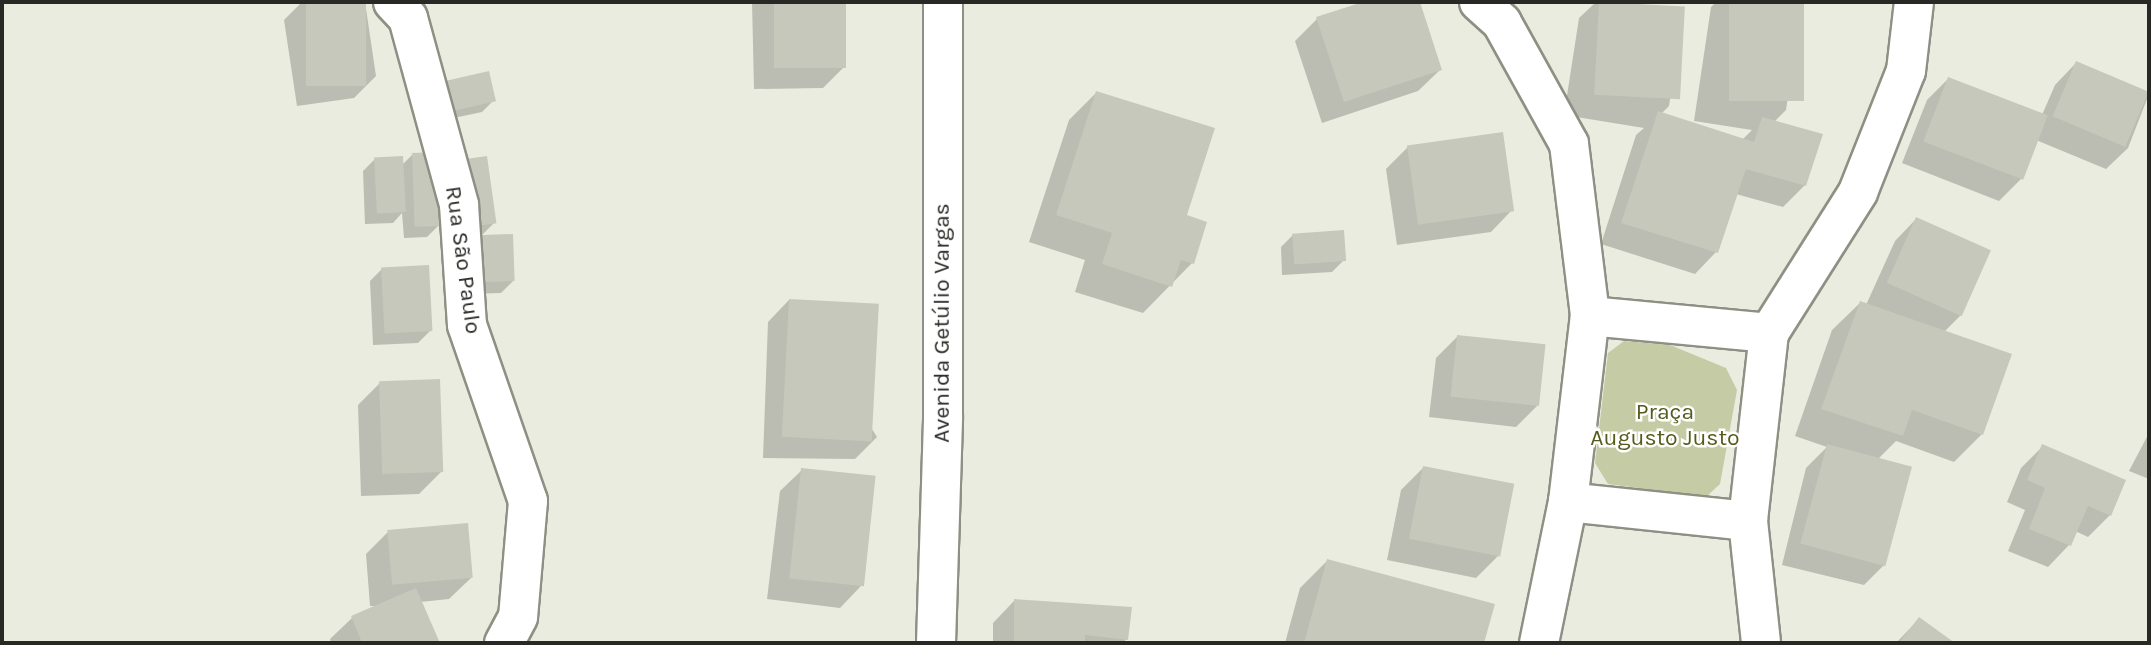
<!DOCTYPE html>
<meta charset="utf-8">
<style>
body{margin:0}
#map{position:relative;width:2151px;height:645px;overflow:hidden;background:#eaecdf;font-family:Karla,sans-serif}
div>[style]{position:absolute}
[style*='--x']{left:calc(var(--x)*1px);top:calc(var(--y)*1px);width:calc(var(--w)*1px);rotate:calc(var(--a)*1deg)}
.green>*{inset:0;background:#c5cba5}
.shadow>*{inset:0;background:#0003}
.building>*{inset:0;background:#c6c8bc;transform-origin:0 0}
.roads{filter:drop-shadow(2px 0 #8e9084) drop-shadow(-2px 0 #8e9084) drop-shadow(0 2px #8e9084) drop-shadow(0 -2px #8e9084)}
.street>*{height:38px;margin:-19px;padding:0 19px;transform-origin:19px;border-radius:19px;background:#fff}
.secondary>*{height:38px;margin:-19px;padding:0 19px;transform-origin:19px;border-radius:19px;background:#fff}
span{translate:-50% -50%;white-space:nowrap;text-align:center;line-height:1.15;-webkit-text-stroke:5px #fff;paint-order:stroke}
.street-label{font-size:23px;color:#282924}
.park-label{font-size:23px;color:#555b1a}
.frame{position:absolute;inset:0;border:4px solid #282924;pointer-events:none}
</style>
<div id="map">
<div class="green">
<i style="clip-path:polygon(1624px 341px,1670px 345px,1726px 368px,1737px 390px,1720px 484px,1706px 497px,1608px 484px,1595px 463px,1608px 353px)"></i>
</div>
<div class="shadow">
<i style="clip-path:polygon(302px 2px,365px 2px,376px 76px,354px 98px,297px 106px,284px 20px)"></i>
<i style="clip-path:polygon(752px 2px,844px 2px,845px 66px,823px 88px,754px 89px)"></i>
<i style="clip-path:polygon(1369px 2px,1418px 2px,1440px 70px,1418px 91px,1322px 123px,1295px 41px,1317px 19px)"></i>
<i style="clip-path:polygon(1596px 2px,1683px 8px,1669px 106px,1661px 114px,1742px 140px,1752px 130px,1694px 121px,1711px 7px,1716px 2px,1802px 2px,1786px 110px,1774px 122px,1805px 185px,1783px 207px,1736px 194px,1716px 252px,1695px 274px,1601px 244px,1636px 135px,1644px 128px,1564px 115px,1579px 18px)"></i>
<i style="clip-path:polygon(2076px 63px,2149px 94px,2128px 148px,2106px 169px,2036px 140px,2021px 179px,1999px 201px,1902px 163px,1927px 100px,1948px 79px,2042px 115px,2055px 85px)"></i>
<i style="clip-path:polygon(1096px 93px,1184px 216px,1192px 263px,1143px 313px,1075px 292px,1085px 260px,1029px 242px,1069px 120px)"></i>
<i style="clip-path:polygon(433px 94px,494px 100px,482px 112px,439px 121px)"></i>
<i style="clip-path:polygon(1408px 147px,1512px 210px,1491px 232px,1397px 245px,1386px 169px)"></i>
<i style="clip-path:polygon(412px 155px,439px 225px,427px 237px,404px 238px,402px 213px,393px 223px,365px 224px,363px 171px,375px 159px,402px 165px)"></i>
<i style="clip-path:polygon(453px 173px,495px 222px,479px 238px,513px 281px,501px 293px,467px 294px,466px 250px,481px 235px,462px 238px)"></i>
<i style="clip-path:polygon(1916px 219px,1960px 316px,1944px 332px,1982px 434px,1954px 462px,1896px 441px,1878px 459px,1886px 563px,1864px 585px,1782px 565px,1806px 468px,1827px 447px,1795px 436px,1832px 330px,1860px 303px,1866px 305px,1895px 241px)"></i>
<i style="clip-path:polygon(1293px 235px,1344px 260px,1332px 272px,1282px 275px,1281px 247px)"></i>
<i style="clip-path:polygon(382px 269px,430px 331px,418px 343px,373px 345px,370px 281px)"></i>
<i style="clip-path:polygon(789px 300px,877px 437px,855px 459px,763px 458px,768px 322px)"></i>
<i style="clip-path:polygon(1458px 336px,1537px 406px,1516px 427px,1429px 417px,1436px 358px)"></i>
<i style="clip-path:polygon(380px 383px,441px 472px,419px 494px,361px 496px,358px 405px)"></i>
<i style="clip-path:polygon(2149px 433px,2149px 479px,2129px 471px)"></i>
<i style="clip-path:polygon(2043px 446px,2110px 515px,2088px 537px,2075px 531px,2069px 545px,2048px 567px,2008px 551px,2025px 510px,2007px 502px,2021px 468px)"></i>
<i style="clip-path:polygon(1423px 468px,1498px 556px,1476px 578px,1387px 560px,1401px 490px)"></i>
<i style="clip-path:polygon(802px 470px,861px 586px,840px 608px,767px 599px,780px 491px)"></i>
<i style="clip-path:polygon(388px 532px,471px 578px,449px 599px,420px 602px,438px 643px,331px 643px,330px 639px,352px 618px,378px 606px,370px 606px,366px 554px)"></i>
<i style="clip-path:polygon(1327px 561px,1493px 605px,1482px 643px,1285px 643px,1300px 588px)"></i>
<i style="clip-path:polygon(1014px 601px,1130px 608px,1127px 639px,1122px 643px,993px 643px,993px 623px)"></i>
<i style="clip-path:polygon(1919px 619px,1952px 643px,1896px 643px)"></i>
</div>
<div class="building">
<i style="left:306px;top:2px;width:60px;height:84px"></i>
<i style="left:774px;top:2px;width:72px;height:66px"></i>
<i style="clip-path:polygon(1363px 2px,1420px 2px,1442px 70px,1344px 102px,1316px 17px)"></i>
<i style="left:1599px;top:2px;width:86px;height:93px;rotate:3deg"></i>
<i style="left:1729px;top:2px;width:75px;height:99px"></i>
<i style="left:2076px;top:61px;width:79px;height:60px;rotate:23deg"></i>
<i style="left:489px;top:71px;width:31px;height:46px;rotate:77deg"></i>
<i style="left:1948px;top:77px;width:107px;height:69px;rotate:21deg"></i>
<i style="clip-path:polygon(1096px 91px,1215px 128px,1187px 215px,1207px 222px,1194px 264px,1181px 260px,1172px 287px,1102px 264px,1112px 233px,1056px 215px)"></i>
<i style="clip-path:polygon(1658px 111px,1754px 142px,1762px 117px,1823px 134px,1806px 186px,1746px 169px,1718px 253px,1621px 223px)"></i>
<i style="left:1503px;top:132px;width:80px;height:97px;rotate:82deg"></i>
<i style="left:438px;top:152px;width:74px;height:26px;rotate:88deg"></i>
<i style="left:403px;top:156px;width:56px;height:29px;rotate:87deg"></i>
<i style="left:487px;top:156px;width:68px;height:23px;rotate:82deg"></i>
<i style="left:1916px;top:217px;width:82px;height:72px;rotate:24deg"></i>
<i style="left:1344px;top:230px;width:31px;height:52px;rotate:86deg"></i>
<i style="left:513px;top:234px;width:47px;height:36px;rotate:88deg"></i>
<i style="left:429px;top:265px;width:66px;height:48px;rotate:87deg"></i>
<i style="left:789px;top:299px;width:90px;height:138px;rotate:3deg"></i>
<i style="clip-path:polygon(1860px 301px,2012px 354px,1983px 435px,1912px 410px,1903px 436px,1821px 409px)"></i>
<i style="left:1457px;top:335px;width:89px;height:62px;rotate:6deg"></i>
<i style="left:440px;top:379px;width:93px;height:61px;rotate:88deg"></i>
<i style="left:1827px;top:444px;width:88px;height:103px;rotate:15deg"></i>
<i style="clip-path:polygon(2042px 444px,2126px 480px,2111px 516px,2088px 506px,2071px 546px,2029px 529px,2045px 488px,2027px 480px)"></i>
<i style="left:1423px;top:466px;width:93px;height:74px;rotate:11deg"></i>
<i style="left:801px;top:468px;width:75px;height:111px;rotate:6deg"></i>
<i style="left:468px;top:523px;width:55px;height:81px;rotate:85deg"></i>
<i style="clip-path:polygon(1327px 559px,1495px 604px,1484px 643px,1304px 643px)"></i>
<i style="clip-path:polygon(416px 588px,440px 643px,362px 643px,351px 616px)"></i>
<i style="clip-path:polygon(1014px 599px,1132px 607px,1128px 640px,1085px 635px,1085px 643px,1014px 643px)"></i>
<i style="clip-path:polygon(1919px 617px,1955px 643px,1899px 643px)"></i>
</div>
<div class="roads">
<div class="street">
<i style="--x:393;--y:2;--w:22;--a:47"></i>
<i style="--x:408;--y:18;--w:194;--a:74.7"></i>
<i style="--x:459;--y:205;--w:120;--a:86.2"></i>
<i style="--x:467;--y:325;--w:186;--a:70.9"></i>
<i style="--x:528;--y:501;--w:116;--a:94.9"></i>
<i style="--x:518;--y:617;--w:30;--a:118"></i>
<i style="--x:1479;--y:2;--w:31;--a:42"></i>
<i style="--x:1502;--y:23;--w:138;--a:61"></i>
<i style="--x:1569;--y:144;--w:173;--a:83"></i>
<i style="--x:1769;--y:333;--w:167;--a:-57.7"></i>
<i style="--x:1858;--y:192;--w:130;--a:-68.4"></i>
<i style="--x:1906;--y:71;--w:69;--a:-83.4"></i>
<i style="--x:1748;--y:521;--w:123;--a:83.9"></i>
<i style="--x:1539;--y:643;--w:144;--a:-78.4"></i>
<i style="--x:1568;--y:502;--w:187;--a:-83.3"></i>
<i style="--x:1590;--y:316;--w:180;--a:5.4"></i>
<i style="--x:1769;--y:333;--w:189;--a:96.4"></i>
<i style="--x:1748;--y:521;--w:181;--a:-174"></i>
</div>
<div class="secondary">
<i style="--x:936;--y:643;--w:227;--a:-88.2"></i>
<i style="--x:943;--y:416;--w:414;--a:-90"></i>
</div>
</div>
<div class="street-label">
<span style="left:463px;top:260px;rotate:82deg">Rua São Paulo</span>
<span style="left:942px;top:323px;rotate:-90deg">Avenida Getúlio Vargas</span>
</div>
<div class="park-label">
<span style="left:1665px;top:425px">Praça<br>Augusto Justo</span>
</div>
<div class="frame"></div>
</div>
